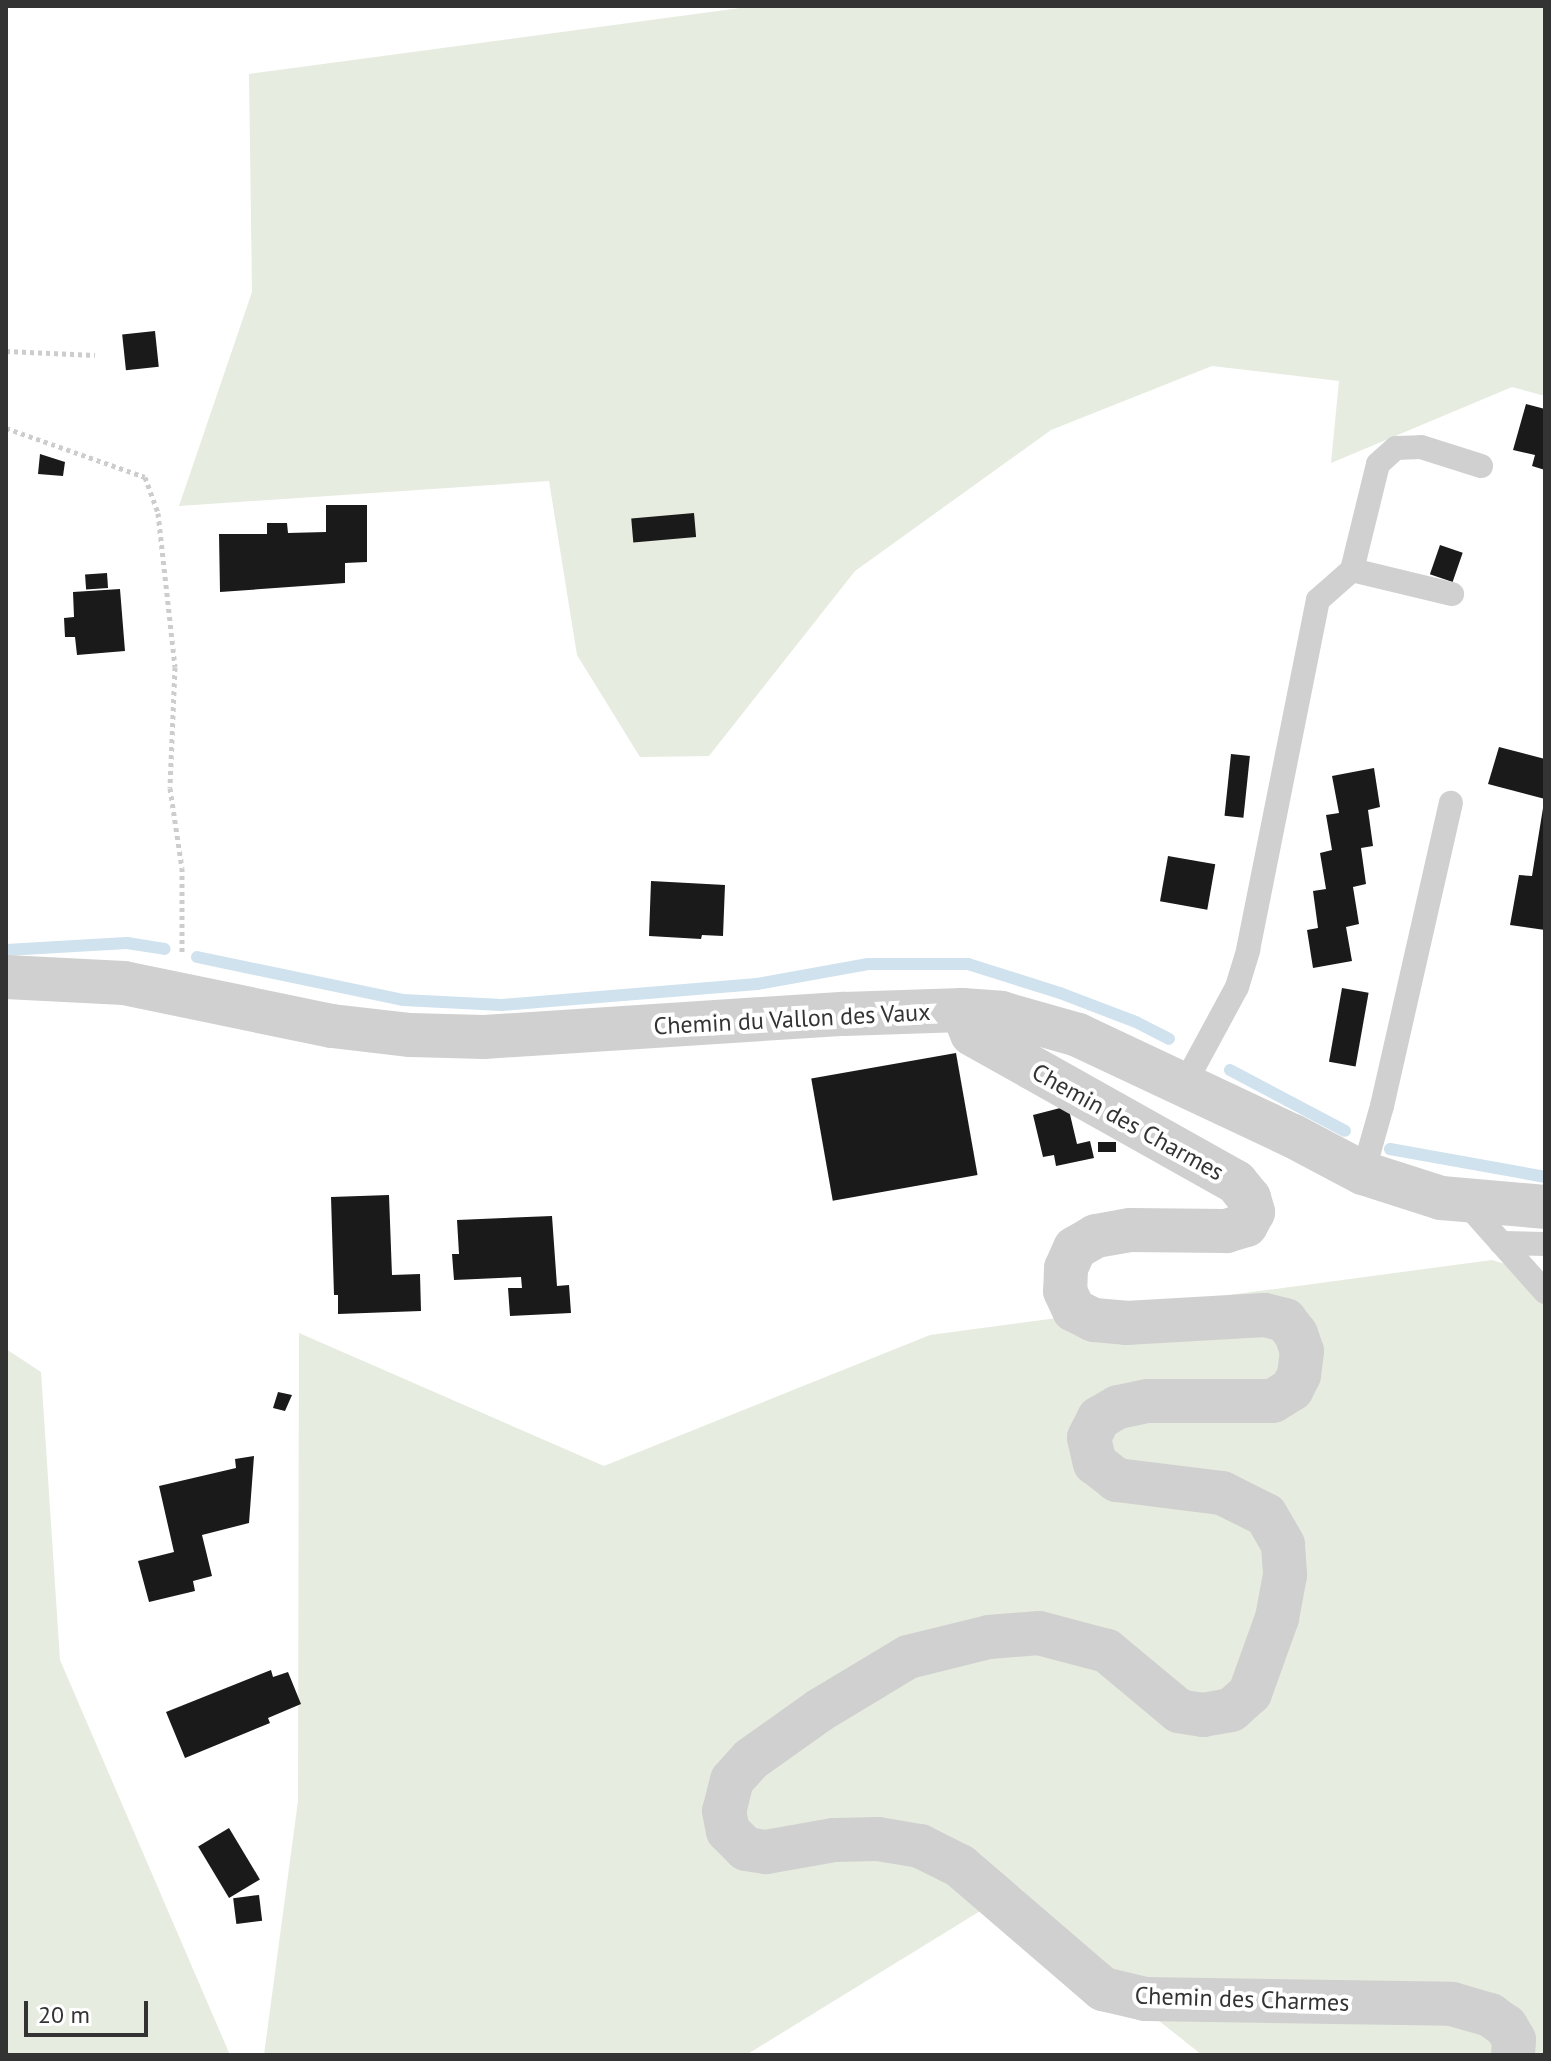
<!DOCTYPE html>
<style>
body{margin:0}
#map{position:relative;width:1551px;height:2061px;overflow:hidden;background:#fff;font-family:"PT Sans",sans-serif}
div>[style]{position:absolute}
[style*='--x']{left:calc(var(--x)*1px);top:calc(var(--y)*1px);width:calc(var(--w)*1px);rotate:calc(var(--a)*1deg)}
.green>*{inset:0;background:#e6ecdf}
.stream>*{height:12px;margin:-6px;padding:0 6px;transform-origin:6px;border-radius:6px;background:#cfe2ee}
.building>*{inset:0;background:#1a1a1a;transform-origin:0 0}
.path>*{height:5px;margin-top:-2.5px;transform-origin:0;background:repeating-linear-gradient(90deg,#cdcdcd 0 4px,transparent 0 8px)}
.service>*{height:24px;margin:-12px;padding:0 12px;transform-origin:12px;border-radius:12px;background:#d0d0d0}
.minor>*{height:44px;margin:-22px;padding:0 22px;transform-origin:22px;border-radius:22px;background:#d0d0d0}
span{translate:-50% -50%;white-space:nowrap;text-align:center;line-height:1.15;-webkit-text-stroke:8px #fff;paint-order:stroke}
.street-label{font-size:24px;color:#333}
.frame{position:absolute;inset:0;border:8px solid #333;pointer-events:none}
.scale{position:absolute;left:24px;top:2001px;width:124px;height:36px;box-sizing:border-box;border:4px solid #333;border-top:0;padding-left:10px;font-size:24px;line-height:28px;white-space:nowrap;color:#333;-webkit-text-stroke:6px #fff;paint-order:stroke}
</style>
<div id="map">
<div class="green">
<i style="clip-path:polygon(755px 6px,1545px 6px,1545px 396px,1512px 387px,1331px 463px,1339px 381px,1212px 366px,1051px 430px,855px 571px,709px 756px,640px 757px,577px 655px,549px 481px,179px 506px,252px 292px,249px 74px)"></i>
<i style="clip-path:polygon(1492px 1260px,1545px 1276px,1545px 2055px,1202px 2055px,1003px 1897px,746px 2055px,264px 2055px,298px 1801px,299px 1333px,604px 1466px,930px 1335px)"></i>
<i style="clip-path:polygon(6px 1349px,41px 1372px,60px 1660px,230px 2055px,6px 2055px)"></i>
</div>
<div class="stream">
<i style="--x:6;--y:950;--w:121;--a:-3.3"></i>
<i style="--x:127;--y:943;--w:38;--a:9"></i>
<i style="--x:197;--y:957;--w:210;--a:11.8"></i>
<i style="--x:403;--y:1000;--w:99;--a:2.9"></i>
<i style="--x:502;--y:1005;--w:256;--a:-4.7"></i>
<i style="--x:757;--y:984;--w:113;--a:-10.2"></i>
<i style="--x:868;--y:964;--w:100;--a:0"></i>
<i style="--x:968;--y:964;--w:96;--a:17.5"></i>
<i style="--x:1060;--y:993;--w:81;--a:20.9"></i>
<i style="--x:1136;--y:1022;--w:37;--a:27"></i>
<i style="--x:1230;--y:1070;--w:130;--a:27.9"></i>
<i style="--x:1390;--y:1149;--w:158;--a:10.2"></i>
</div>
<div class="building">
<i style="left:155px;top:331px;width:36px;height:33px;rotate:84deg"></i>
<i style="clip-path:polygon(1526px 404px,1545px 409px,1545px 470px,1532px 466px,1535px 455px,1513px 450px)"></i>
<i style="clip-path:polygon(40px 454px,65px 462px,63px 476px,38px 474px)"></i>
<i style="clip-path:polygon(326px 505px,367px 505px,367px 562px,345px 563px,345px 583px,220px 592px,219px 534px,267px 534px,267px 523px,287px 523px,288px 533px,326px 532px)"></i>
<i style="left:694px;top:513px;width:24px;height:63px;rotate:85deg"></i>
<i style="left:1440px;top:545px;width:24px;height:31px;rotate:19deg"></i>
<i style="left:107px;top:573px;width:15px;height:22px;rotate:86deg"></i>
<i style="clip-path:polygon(120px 589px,125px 651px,77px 655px,75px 637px,65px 637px,64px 618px,74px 617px,73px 592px)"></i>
<i style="clip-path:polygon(1499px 747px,1545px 759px,1545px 799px,1488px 784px)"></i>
<i style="left:1231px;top:754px;width:19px;height:62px;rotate:6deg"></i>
<i style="clip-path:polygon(1374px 768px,1380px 807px,1368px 810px,1373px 846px,1361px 848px,1366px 884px,1353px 887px,1359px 924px,1346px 927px,1352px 961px,1313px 968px,1307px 930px,1318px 928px,1313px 891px,1326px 889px,1320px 853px,1332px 850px,1326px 815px,1339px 813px,1332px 776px)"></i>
<i style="clip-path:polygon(1543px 808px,1545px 809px,1545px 930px,1510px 925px,1519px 875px,1532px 876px)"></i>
<i style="left:1168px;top:856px;width:48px;height:46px;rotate:10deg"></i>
<i style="clip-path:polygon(651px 881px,725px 885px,723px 936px,702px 935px,701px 939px,649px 936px)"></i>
<i style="left:1342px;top:988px;width:27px;height:75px;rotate:10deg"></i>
<i style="left:956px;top:1053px;width:124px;height:147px;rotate:80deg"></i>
<i style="clip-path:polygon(1068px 1106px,1077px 1144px,1090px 1141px,1094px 1158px,1056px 1166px,1054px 1155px,1043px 1157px,1033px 1115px)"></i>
<i style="left:1098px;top:1142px;width:18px;height:10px"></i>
<i style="clip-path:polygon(389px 1195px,392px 1275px,420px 1274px,421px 1311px,338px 1314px,338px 1295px,334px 1295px,331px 1197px)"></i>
<i style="clip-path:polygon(552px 1216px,557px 1286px,569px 1285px,571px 1313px,510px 1316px,508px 1288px,522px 1288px,521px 1277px,454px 1280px,452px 1254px,459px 1254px,457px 1220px)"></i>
<i style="clip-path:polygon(278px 1392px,292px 1395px,285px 1411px,273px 1408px)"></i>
<i style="clip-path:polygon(254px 1456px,249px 1523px,202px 1535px,212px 1576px,193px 1581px,195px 1591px,149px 1602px,138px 1561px,174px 1552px,159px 1486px,236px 1468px,235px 1459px)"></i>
<i style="clip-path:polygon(271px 1670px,273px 1677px,288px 1672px,301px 1704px,268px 1718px,270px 1723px,185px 1758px,166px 1712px)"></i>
<i style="left:229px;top:1828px;width:60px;height:36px;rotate:59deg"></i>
<i style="left:259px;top:1895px;width:26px;height:26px;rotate:83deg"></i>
</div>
<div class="path">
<i style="--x:6;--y:351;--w:89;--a:2.6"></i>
<i style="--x:6;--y:428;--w:147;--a:19.4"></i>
<i style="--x:145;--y:477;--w:38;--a:70"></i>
<i style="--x:158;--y:513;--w:155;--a:83.7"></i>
<i style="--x:175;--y:667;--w:121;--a:92.4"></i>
<i style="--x:170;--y:788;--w:81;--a:81.5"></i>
<i style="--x:182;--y:868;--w:84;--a:90"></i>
</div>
<div class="service">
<i style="--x:1352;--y:570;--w:109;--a:-76.2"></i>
<i style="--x:1378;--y:464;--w:24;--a:-42"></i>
<i style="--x:1396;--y:448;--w:25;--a:-2"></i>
<i style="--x:1421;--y:447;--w:63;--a:17.6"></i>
<i style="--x:1184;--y:1085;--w:111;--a:-61.6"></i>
<i style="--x:1237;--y:987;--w:39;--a:-73"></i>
<i style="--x:1248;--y:950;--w:357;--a:-78.7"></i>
<i style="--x:1318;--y:600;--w:45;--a:-41.4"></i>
<i style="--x:1352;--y:570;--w:103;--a:13.5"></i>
<i style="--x:1363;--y:1173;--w:70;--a:-74.2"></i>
<i style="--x:1382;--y:1106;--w:311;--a:-77.2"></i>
<i style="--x:1464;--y:1201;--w:122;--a:48.3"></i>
<i style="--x:1501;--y:1243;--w:44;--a:1.3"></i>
</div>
<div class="minor">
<i style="--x:6;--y:977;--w:118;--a:2.9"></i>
<i style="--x:124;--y:983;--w:212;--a:11.7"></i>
<i style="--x:332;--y:1026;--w:79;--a:6.6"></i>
<i style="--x:410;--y:1035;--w:74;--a:1.5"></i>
<i style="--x:484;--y:1037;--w:361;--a:-3.7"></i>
<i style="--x:844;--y:1014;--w:118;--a:-1.9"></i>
<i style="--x:962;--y:1010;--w:39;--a:4"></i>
<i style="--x:1001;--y:1013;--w:80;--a:15.9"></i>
<i style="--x:1078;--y:1035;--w:238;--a:25.2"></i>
<i style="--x:1293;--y:1136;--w:79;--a:27.9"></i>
<i style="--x:1363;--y:1173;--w:82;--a:17.8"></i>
<i style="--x:1441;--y:1198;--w:104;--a:4.9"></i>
<i style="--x:962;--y:1010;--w:26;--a:67"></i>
<i style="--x:972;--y:1034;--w:303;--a:29.3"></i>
<i style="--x:1236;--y:1182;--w:21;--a:51"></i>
<i style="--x:1249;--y:1198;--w:15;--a:74"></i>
<i style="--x:1253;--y:1212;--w:15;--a:118"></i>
<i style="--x:1246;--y:1225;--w:21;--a:163"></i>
<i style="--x:1226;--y:1231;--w:96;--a:-179.4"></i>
<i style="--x:1130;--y:1230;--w:35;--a:170"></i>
<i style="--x:1096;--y:1236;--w:24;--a:150"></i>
<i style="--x:1075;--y:1248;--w:22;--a:114"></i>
<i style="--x:1066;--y:1268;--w:23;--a:92"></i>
<i style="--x:1065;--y:1291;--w:21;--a:65"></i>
<i style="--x:1074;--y:1310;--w:22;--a:27"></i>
<i style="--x:1094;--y:1320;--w:32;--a:5"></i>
<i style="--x:1126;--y:1323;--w:139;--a:-3.3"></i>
<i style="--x:1265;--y:1315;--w:21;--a:14"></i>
<i style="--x:1285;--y:1320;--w:18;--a:52"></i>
<i style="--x:1296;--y:1334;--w:18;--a:71"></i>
<i style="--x:1302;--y:1351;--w:24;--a:97"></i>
<i style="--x:1299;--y:1375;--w:16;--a:117"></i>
<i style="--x:1292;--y:1389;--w:22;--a:148"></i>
<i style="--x:1273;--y:1401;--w:126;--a:180"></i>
<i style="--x:1147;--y:1401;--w:30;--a:168"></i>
<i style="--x:1118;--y:1407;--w:22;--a:150"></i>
<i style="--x:1099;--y:1418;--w:22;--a:117"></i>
<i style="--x:1089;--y:1438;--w:26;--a:77"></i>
<i style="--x:1095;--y:1463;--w:28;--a:38"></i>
<i style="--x:1117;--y:1480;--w:106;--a:7.1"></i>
<i style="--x:1222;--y:1493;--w:49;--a:26.6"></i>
<i style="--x:1266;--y:1515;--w:34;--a:60"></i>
<i style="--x:1283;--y:1545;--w:30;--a:86"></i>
<i style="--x:1285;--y:1575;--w:44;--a:100.5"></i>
<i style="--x:1277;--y:1618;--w:80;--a:109.8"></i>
<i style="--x:1250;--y:1693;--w:25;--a:138"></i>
<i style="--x:1231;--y:1710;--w:28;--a:170"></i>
<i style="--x:1203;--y:1715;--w:24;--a:-171"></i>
<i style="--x:1179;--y:1711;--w:94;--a:-140.2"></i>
<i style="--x:1107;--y:1651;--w:70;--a:-165.2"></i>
<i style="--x:1039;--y:1633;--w:50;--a:175.4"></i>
<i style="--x:989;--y:1637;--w:83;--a:166.1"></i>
<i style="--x:908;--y:1657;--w:103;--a:148.9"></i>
<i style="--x:820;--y:1710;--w:85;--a:144.6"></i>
<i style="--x:751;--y:1759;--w:28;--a:132"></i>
<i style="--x:732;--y:1780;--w:32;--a:104"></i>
<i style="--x:724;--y:1811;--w:20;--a:79"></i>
<i style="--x:728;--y:1831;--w:25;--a:45"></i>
<i style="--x:746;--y:1849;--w:20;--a:9"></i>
<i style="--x:766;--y:1852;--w:69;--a:-10"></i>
<i style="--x:834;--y:1840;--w:44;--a:-1.3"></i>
<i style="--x:878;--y:1839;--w:43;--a:9.5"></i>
<i style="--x:920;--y:1846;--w:45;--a:26.6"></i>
<i style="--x:960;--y:1866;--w:189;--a:40.7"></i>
<i style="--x:1103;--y:1989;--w:43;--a:13.4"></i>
<i style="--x:1145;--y:1999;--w:307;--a:0.9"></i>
<i style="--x:1452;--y:2004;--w:40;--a:16"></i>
<i style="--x:1490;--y:2015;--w:19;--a:35"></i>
<i style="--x:1506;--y:2026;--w:16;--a:60"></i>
<i style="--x:1514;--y:2040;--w:15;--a:94"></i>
</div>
<div class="street-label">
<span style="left:792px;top:1019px;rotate:-3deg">Chemin du Vallon des Vaux</span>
<span style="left:1128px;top:1122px;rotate:29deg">Chemin des Charmes</span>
<span style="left:1242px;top:1999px;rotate:2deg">Chemin des Charmes</span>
</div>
<div class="frame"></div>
<div class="scale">20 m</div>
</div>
